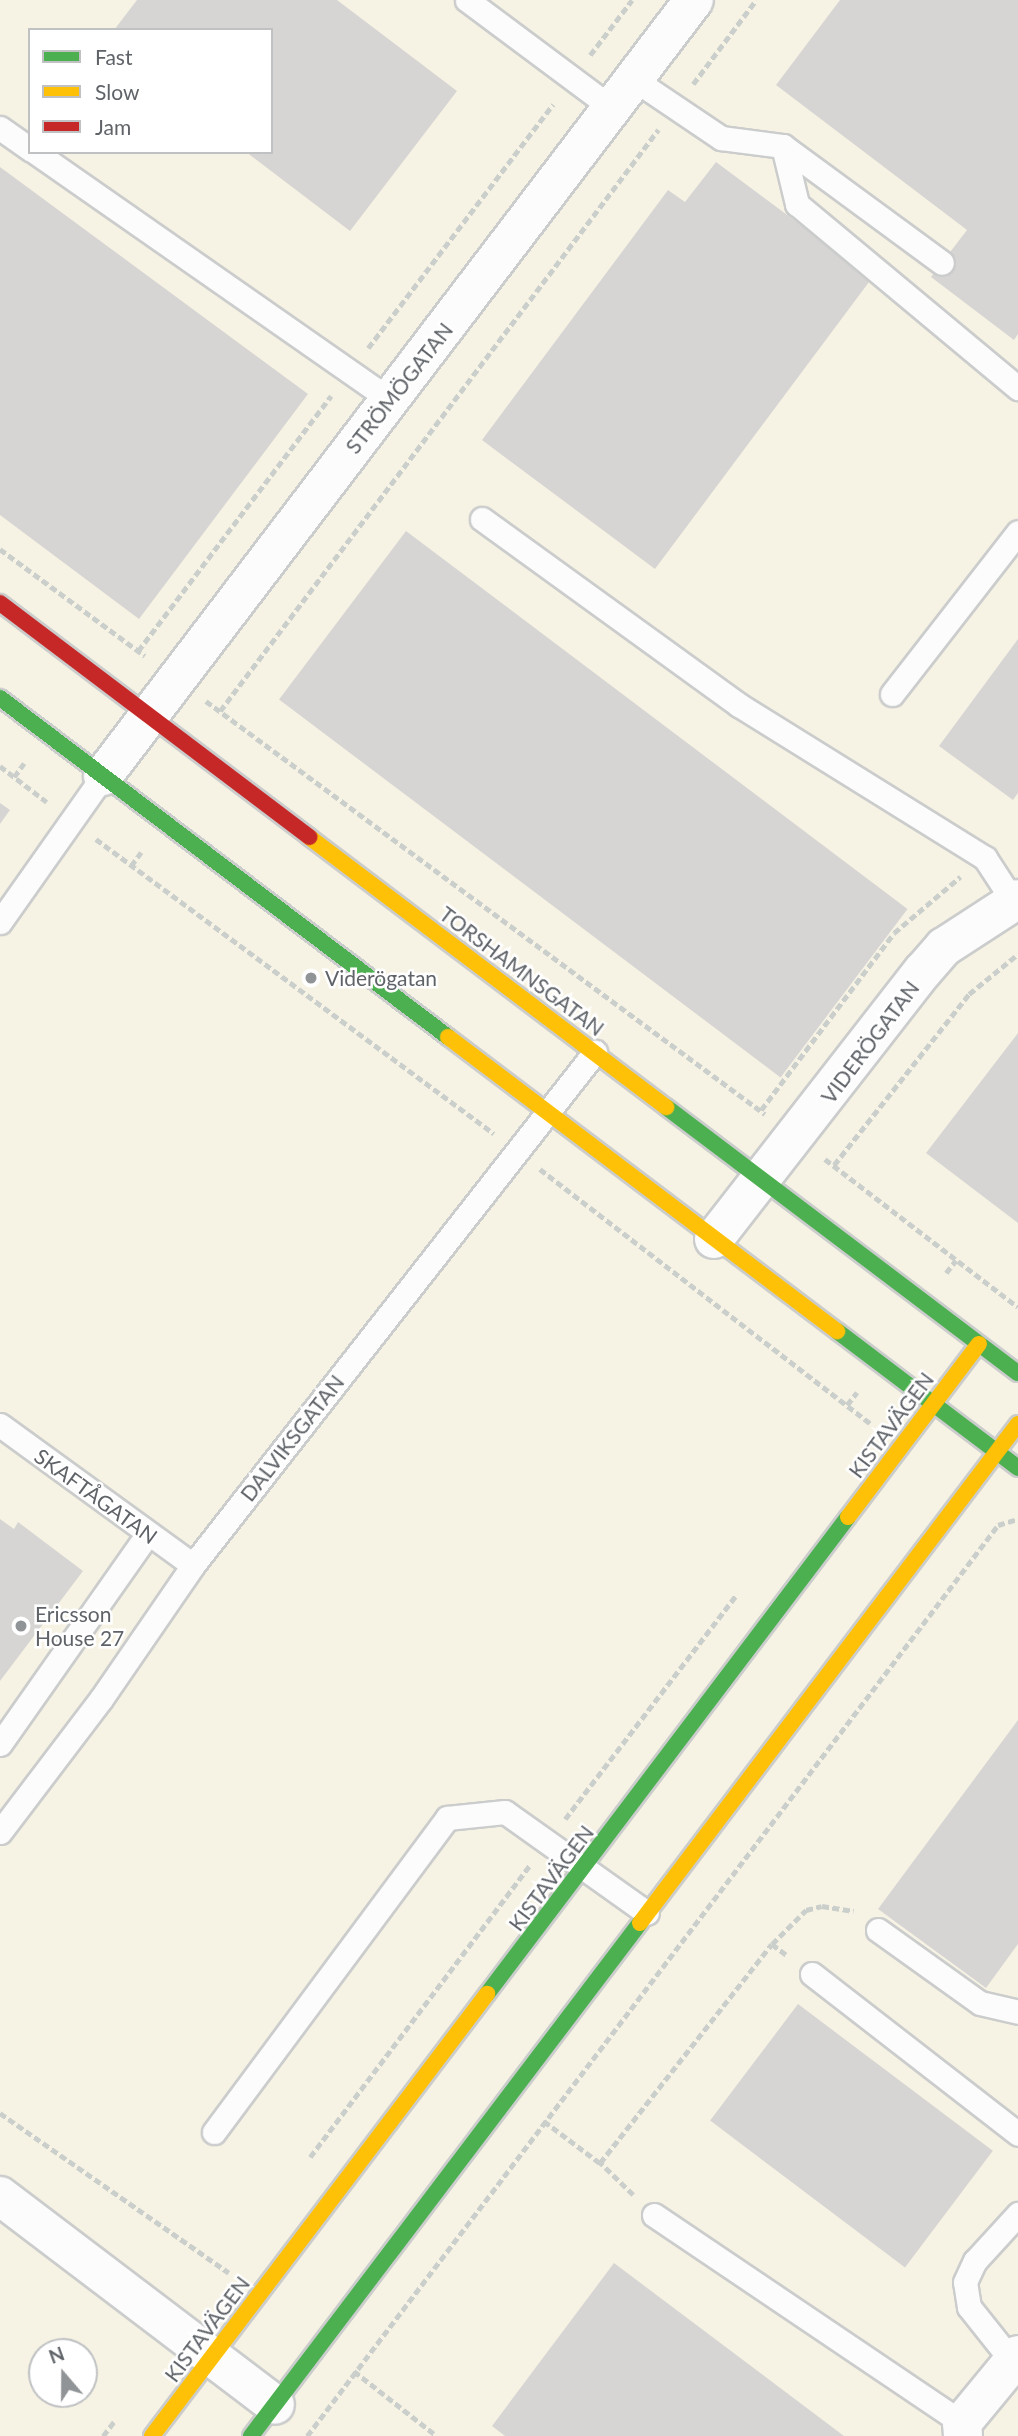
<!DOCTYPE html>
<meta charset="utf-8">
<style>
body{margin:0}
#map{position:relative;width:1018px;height:2436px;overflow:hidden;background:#efeeea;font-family:Lato,sans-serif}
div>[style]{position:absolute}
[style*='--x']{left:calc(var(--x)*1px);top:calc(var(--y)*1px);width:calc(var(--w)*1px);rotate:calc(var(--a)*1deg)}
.commercial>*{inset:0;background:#f7f3e4}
.building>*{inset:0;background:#d6d5d3;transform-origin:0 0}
.path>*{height:4.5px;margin-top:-2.25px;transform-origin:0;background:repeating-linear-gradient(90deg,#cacfcc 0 7px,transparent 0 10.5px)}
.roads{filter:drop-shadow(2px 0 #cbcccc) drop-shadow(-2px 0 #cbcccc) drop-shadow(0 2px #cbcccc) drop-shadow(0 -2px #cbcccc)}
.lane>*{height:23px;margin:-11.5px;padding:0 11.5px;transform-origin:11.5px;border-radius:11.5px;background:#fdfcfc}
.street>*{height:38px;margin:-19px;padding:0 19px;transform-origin:19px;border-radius:19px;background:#fdfcfc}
.fast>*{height:16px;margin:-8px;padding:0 8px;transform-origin:8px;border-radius:8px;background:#4caf50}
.slow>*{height:16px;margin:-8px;padding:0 8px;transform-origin:8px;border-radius:8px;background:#ffc107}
.jam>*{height:16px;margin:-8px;padding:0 8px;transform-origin:8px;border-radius:8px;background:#c62828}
.dots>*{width:19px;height:19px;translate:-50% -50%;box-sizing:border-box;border:4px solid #fff;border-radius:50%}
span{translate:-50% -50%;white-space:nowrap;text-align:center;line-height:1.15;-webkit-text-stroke:5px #fff;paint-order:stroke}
.street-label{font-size:21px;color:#5f6368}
.poi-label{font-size:21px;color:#5f6368}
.left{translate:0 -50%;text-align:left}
.legend{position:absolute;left:28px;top:28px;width:245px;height:126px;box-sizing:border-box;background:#fff;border:2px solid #bfc1c3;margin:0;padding:9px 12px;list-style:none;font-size:21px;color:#5f6368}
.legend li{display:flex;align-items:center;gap:14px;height:35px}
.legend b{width:35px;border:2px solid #bfc1c3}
.north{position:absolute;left:28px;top:2338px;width:70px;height:70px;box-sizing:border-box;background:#fff;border:2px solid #bfc1c3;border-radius:50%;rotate:340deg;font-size:19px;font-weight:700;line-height:28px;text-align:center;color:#5f6368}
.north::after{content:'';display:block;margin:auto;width:24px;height:32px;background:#919496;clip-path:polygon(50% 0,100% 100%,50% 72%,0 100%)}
</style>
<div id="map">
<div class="commercial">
<i style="clip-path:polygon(evenodd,0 0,1018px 0,1018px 2436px,0 2436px,0 0,30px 30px,271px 30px,271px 152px,30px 152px,30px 30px,0 0,42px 2352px,84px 2352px,84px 2394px,42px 2394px,42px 2352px)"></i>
</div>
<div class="building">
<i style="clip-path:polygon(137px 0,337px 0,457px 91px,350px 231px,246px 152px,271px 152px,271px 30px,114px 30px)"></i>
<i style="clip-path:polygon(840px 0,1018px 0,1018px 334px,1014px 340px,931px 277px,967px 230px,776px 85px)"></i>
<i style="clip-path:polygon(716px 162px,872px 278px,655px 569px,482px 440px,668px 190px,685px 202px)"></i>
<i style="clip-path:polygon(0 167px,308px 394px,139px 619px,0 515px)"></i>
<i style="left:406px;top:531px;width:628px;height:211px;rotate:37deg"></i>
<i style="clip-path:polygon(1018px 639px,1018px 793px,1013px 800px,939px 746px)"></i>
<i style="clip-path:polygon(0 803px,10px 810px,0 824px)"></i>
<i style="clip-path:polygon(1018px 1033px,1018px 1223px,926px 1153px)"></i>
<i style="clip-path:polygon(0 1519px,14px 1529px,18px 1522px,83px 1571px,0 1681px)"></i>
<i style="clip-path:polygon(1018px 1720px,1018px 1944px,986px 1988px,878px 1909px)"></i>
<i style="left:798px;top:2004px;width:244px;height:146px;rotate:37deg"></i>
<i style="clip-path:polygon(614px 2263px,844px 2436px,505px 2436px,492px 2426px)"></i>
</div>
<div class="path">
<i style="--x:590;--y:55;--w:69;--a:-52.6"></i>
<i style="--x:693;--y:84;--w:105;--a:-53.1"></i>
<i style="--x:368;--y:348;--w:306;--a:-52.8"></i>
<i style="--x:0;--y:549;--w:180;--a:36.4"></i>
<i style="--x:138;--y:651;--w:320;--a:-52.9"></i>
<i style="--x:206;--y:701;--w:695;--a:36.46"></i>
<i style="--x:220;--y:711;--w:728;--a:-52.99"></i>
<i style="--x:0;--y:766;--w:59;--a:37.5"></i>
<i style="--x:14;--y:777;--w:17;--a:-54"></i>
<i style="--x:96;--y:839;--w:495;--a:36.5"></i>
<i style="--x:131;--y:866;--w:17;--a:-54"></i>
<i style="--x:761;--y:1110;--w:221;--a:-53.1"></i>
<i style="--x:894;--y:933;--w:87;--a:-40.3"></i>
<i style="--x:825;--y:1159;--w:243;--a:37.5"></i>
<i style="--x:834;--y:1165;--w:218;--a:-51.7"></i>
<i style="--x:969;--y:994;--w:63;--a:-39.2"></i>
<i style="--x:540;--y:1169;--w:418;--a:37.6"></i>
<i style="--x:946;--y:1273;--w:16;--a:-52"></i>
<i style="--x:847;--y:1405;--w:16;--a:-52"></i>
<i style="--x:565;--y:1819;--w:282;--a:-52.6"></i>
<i style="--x:772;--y:1944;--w:48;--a:-45"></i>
<i style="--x:806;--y:1910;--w:16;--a:-14"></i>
<i style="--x:822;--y:1906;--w:32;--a:9"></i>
<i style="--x:0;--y:2113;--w:279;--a:34.9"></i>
<i style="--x:544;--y:2121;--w:70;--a:36.9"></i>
<i style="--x:310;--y:2157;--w:366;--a:-53"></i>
<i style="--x:633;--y:2195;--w:46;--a:-135.9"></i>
<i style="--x:600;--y:2163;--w:278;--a:-51.9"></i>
<i style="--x:772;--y:1944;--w:20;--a:37"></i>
<i style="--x:354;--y:2371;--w:105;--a:38.1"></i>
<i style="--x:103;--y:2436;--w:20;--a:-53"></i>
<i style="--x:307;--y:2436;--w:1143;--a:-52.82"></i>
<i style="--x:998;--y:1525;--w:21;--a:-17"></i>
</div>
<div class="roads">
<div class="lane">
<i style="--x:467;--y:0;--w:182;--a:36.7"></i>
<i style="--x:635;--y:80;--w:104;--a:34"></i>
<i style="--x:721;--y:138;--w:63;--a:7.4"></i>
<i style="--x:783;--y:146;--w:197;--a:36.3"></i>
<i style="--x:0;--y:128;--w:37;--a:35"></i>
<i style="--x:783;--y:146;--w:60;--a:76.4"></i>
<i style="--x:797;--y:204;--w:288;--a:39.8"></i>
<i style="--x:35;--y:152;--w:433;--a:34.9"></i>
<i style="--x:482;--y:519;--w:317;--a:35.9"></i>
<i style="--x:739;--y:705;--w:290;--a:31.9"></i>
<i style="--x:985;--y:858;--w:51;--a:56.9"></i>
<i style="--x:892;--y:694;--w:205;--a:-52.1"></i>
<i style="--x:0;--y:922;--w:179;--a:-54.8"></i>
<i style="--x:0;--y:1425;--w:238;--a:36"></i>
<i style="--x:0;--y:1744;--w:256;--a:-54.9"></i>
<i style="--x:0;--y:1832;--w:167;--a:-52.8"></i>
<i style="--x:101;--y:1699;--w:163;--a:-55.5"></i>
<i style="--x:193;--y:1565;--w:652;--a:-51.92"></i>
<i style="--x:878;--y:1930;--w:125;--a:35.6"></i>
<i style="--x:980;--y:2003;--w:39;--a:13"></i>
<i style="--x:812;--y:1974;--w:261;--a:37.8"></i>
<i style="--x:214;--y:2132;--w:391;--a:-53.4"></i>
<i style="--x:447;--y:1818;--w:58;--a:-5.9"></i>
<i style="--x:505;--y:1812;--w:174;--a:35.4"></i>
<i style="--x:654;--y:2215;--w:372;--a:34"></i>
<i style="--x:1012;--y:2361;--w:69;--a:-128.5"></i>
<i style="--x:969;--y:2307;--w:25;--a:-99"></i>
<i style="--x:965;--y:2282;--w:23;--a:-65"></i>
<i style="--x:975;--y:2261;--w:64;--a:-47.5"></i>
</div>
<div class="street">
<i style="--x:103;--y:776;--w:975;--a:-52.71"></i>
<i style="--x:714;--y:1239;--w:340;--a:-52.1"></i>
<i style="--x:923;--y:971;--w:32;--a:-49"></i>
<i style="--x:944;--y:947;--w:88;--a:-33"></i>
<i style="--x:0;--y:2196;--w:345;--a:37.2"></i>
<i style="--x:963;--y:2436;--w:13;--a:-94"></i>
<i style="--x:962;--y:2423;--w:88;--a:-50.5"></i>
</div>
<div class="fast">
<i style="--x:0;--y:698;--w:562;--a:37.11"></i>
<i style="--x:666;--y:1107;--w:441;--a:37.1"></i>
<i style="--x:837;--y:1331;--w:227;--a:37.1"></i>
<i style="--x:487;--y:1994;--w:598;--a:-52.88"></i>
<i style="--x:251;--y:2436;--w:644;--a:-52.83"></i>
</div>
<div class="slow">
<i style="--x:309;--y:837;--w:448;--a:37.1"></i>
<i style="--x:448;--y:1037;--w:488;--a:37.1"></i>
<i style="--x:848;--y:1517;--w:217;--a:-52.9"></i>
<i style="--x:640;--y:1923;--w:626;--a:-52.86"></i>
<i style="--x:152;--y:2436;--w:555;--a:-52.84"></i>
</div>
<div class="jam">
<i style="--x:0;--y:603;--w:388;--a:37.1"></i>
</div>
</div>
<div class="dots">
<i style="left:311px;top:978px;background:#919496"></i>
<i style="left:21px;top:1626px;background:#919496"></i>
</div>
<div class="street-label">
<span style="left:399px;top:388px;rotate:-52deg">STRÖMÖGATAN</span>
<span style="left:522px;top:971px;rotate:37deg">TORSHAMNSGATAN</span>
<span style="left:870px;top:1042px;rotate:-53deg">VIDERÖGATAN</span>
<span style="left:891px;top:1425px;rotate:-53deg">KISTAVÄGEN</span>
<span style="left:292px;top:1438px;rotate:-52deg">DALVIKSGATAN</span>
<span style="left:96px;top:1496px;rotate:36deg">SKAFTÅGATAN</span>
<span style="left:551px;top:1878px;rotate:-53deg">KISTAVÄGEN</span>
<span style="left:207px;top:2329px;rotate:-53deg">KISTAVÄGEN</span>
</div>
<div class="poi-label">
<span class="left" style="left:325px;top:978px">Viderögatan</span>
<span class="left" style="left:35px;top:1626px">Ericsson<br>House 27</span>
</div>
<ul class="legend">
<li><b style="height:9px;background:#4caf50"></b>Fast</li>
<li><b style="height:9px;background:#ffc107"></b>Slow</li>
<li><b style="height:9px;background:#c62828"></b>Jam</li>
</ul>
<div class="north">N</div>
</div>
